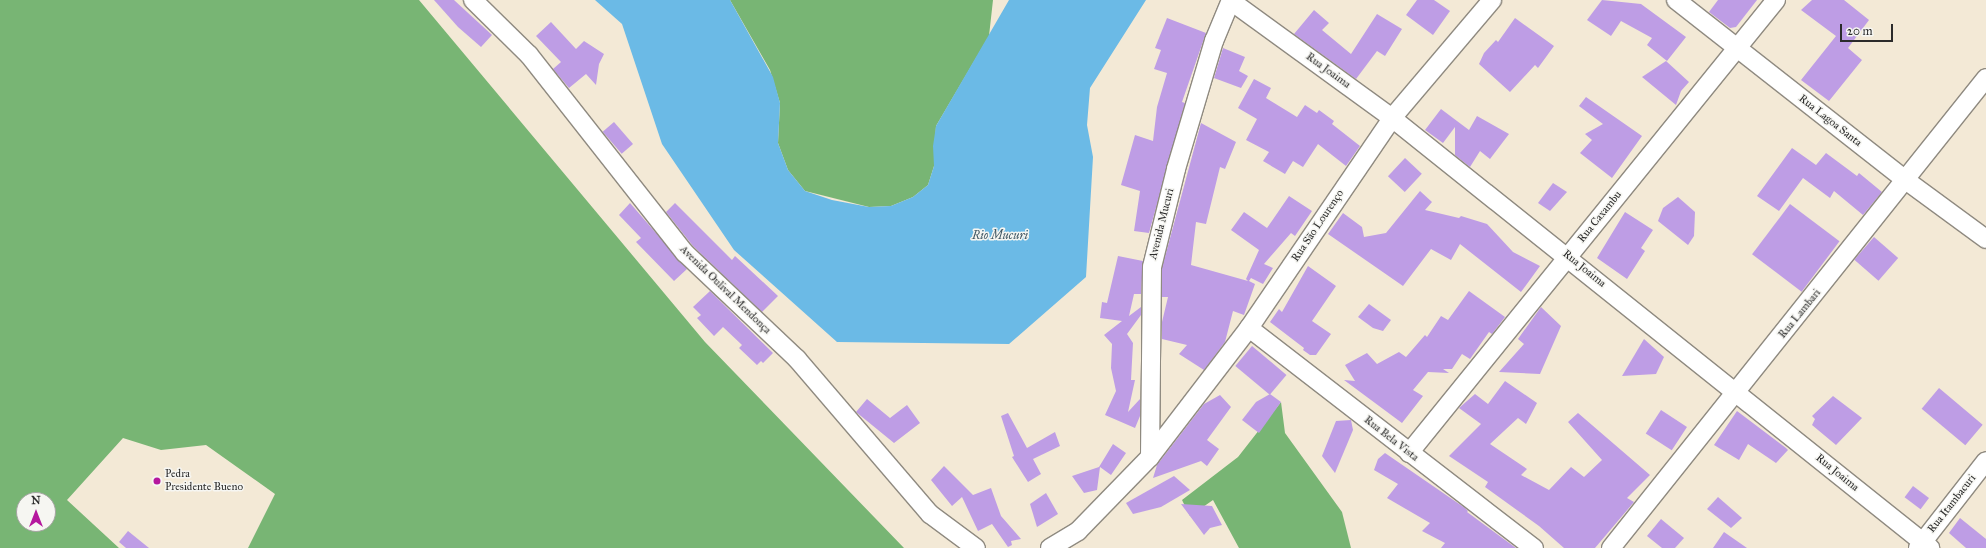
<!DOCTYPE html>
<meta charset="utf-8">
<style>
body{margin:0}
#map{position:relative;width:1986px;height:548px;overflow:hidden;background:#f3e9d6;font-family:"IM FELL Great Primer",serif}
div>[style]{position:absolute}
[style*='--x']{left:calc(var(--x)*1px);top:calc(var(--y)*1px);width:calc(var(--w)*1px);rotate:calc(var(--a)*1deg)}
.forest>*{inset:0;background:#78b574}
.water>*{inset:0;background:#6bbae6}
.building>*{inset:0;background:#be9de5;transform-origin:0 0}
.roads{filter:drop-shadow(1px 0 #8f8a80) drop-shadow(-1px 0 #8f8a80) drop-shadow(0 1px #8f8a80) drop-shadow(0 -1px #8f8a80)}
.minor>*{height:18px;margin:-9px;padding:0 9px;transform-origin:9px;border-radius:9px;background:#fff}
.dots>*{width:11px;height:11px;translate:-50% -50%;box-sizing:border-box;border:2px solid #f6f6f2;border-radius:50%}
span{translate:-50% -50%;white-space:nowrap;text-align:center;line-height:1.15;-webkit-text-stroke:3px #f6f6f2;paint-order:stroke}
.street-label{font-size:11px;color:#2b2b2b}
.poi-label{font-size:11px;color:#2b2b2b}
.left{translate:0 -50%;text-align:left}
.water-label{font-size:12px;color:#3e5663;font-style:italic}
.north{position:absolute;left:16px;top:492px;width:40px;height:40px;box-sizing:border-box;background:#f6f6f2;border:1px solid #a5a5a2;border-radius:50%;rotate:0deg;font-size:11px;font-weight:700;line-height:16px;text-align:center;color:#2b2b2b}
.north::after{content:'';display:block;margin:auto;width:14px;height:18px;background:#b5179e;clip-path:polygon(50% 0,100% 100%,50% 72%,0 100%)}
.scale{position:absolute;left:1840px;top:24px;width:53px;height:18px;box-sizing:border-box;border:2px solid #2b2b2b;border-top:0;padding-left:5px;font-size:12px;line-height:14px;white-space:nowrap;color:#2b2b2b;-webkit-text-stroke:3px #f6f6f2;paint-order:stroke}
</style>
<div id="map">
<div class="forest">
<i style="clip-path:polygon(evenodd,0 0,419px 0,705px 342px,904px 548px,248px 548px,275px 494px,206px 445px,161px 450px,123px 438px,67px 500px,119px 548px,0 548px,0 0,24px 500px,48px 500px,48px 524px,24px 524px,24px 500px)"></i>
<i style="clip-path:polygon(730px 0,993px 0,989px 36px,936px 126px,934px 166px,928px 185px,913px 197px,891px 206px,869px 207px,805px 191px,788px 170px,778px 143px,780px 103px,770px 70px)"></i>
<i style="clip-path:polygon(1281px 402px,1285px 433px,1342px 512px,1351px 548px,1239px 548px,1213px 500px,1190px 516px,1182px 500px,1238px 457px)"></i>
</div>
<div class="water">
<i style="clip-path:polygon(595px 0,730px 0,773px 77px,780px 103px,778px 143px,788px 170px,805px 191px,832px 200px,869px 207px,891px 206px,913px 197px,928px 185px,934px 166px,933px 146px,936px 126px,1009px 0,1146px 0,1090px 88px,1087px 125px,1093px 157px,1086px 277px,1009px 344px,837px 342px,734px 250px,662px 144px,622px 24px)"></i>
</div>
<div class="building">
<i style="clip-path:polygon(434px 0,454px 0,492px 35px,481px 47px,458px 27px)"></i>
<i style="clip-path:polygon(1417px 0,1434px 0,1450px 11px,1433px 35px,1406px 15px)"></i>
<i style="clip-path:polygon(1602px 0,1641px 4px,1686px 37px,1667px 61px,1647px 45px,1652px 38px,1621px 21px,1611px 36px,1587px 20px)"></i>
<i style="clip-path:polygon(1718px 0,1757px 0,1736px 27px,1730px 28px,1709px 12px)"></i>
<i style="clip-path:polygon(1812px 0,1844px 0,1869px 20px,1848px 48px,1862px 60px,1829px 101px,1801px 80px,1836px 36px,1801px 10px)"></i>
<i style="clip-path:polygon(1314px 10px,1329px 23px,1322px 30px,1351px 54px,1377px 14px,1402px 29px,1385px 56px,1377px 51px,1356px 79px,1294px 34px)"></i>
<i style="clip-path:polygon(1167px 18px,1206px 33px,1182px 102px,1185px 103px,1149px 233px,1134px 231px,1140px 191px,1121px 185px,1135px 135px,1153px 141px,1157px 107px,1167px 73px,1154px 69px,1161px 50px,1155px 48px)"></i>
<i style="clip-path:polygon(1515px 18px,1554px 46px,1538px 68px,1535px 65px,1510px 92px,1479px 64px,1484px 53px,1496px 40px,1498px 42px)"></i>
<i style="clip-path:polygon(551px 22px,576px 49px,584px 41px,604px 54px,599px 64px,596px 85px,586px 74px,569px 88px,553px 69px,561px 62px,536px 36px)"></i>
<i style="clip-path:polygon(1223px 48px,1245px 57px,1239px 71px,1248px 76px,1241px 88px,1214px 78px)"></i>
<i style="clip-path:polygon(1666px 61px,1689px 82px,1681px 91px,1676px 105px,1642px 77px)"></i>
<i style="clip-path:polygon(1254px 79px,1271px 88px,1266px 98px,1297px 117px,1305px 105px,1317px 113px,1319px 110px,1334px 121px,1332px 124px,1360px 146px,1346px 166px,1318px 144px,1303px 167px,1293px 161px,1285px 174px,1263px 161px,1269px 152px,1246px 140px,1257px 119px,1238px 108px)"></i>
<i style="clip-path:polygon(1586px 97px,1642px 136px,1612px 178px,1580px 153px,1592px 140px,1585px 134px,1603px 124px,1579px 106px)"></i>
<i style="clip-path:polygon(1441px 109px,1469px 130px,1477px 116px,1509px 134px,1490px 159px,1480px 151px,1470px 167px,1455px 155px,1455px 127px,1443px 143px,1425px 130px)"></i>
<i style="left:614px;top:122px;width:29px;height:15px;rotate:49deg"></i>
<i style="clip-path:polygon(1201px 123px,1236px 142px,1225px 169px,1220px 167px,1206px 224px,1196px 222px,1191px 265px,1248px 281px,1246px 279px,1259px 250px,1231px 230px,1244px 212px,1267px 228px,1289px 196px,1312px 211px,1295px 236px,1291px 233px,1264px 264px,1273px 268px,1263px 284px,1251px 278px,1249px 281px,1255px 284px,1244px 315px,1233px 311px,1225px 342px,1204px 370px,1179px 354px,1187px 345px,1162px 339px,1162px 322px,1168px 297px,1162px 297px,1162px 268px)"></i>
<i style="clip-path:polygon(1792px 148px,1816px 165px,1826px 153px,1857px 176px,1859px 173px,1882px 192px,1863px 215px,1834px 191px,1830px 198px,1803px 178px,1779px 211px,1757px 196px)"></i>
<i style="left:1405px;top:158px;width:23px;height:25px;rotate:43deg"></i>
<i style="clip-path:polygon(1553px 183px,1567px 192px,1550px 211px,1538px 203px)"></i>
<i style="clip-path:polygon(1420px 191px,1432px 202px,1425px 210px,1459px 218px,1461px 216px,1487px 224px,1513px 252px,1540px 266px,1521px 292px,1460px 244px,1451px 260px,1431px 249px,1403px 286px,1328px 234px,1343px 213px,1362px 227px,1364px 237px,1386px 233px)"></i>
<i style="clip-path:polygon(1678px 197px,1695px 212px,1694px 236px,1688px 245px,1658px 221px,1663px 208px)"></i>
<i style="clip-path:polygon(630px 203px,687px 269px,674px 281px,636px 242px,641px 238px,619px 215px)"></i>
<i style="clip-path:polygon(675px 203px,732px 260px,735px 256px,778px 296px,762px 312px,693px 246px,666px 212px)"></i>
<i style="left:1790px;top:204px;width:62px;height:63px;rotate:37deg"></i>
<i style="clip-path:polygon(1625px 212px,1653px 230px,1641px 248px,1645px 251px,1627px 279px,1597px 258px)"></i>
<i style="left:1874px;top:237px;width:32px;height:30px;rotate:41deg"></i>
<i style="clip-path:polygon(1118px 256px,1143px 261px,1141px 294px,1134px 294px,1129px 316px,1141px 307px,1141px 315px,1127px 334px,1133px 343px,1131px 380px,1135px 380px,1128px 412px,1140px 399px,1140px 416px,1135px 428px,1105px 415px,1116px 391px,1111px 368px,1112px 344px,1104px 335px,1122px 321px,1100px 318px,1102px 302px,1107px 303px)"></i>
<i style="clip-path:polygon(1308px 266px,1336px 286px,1312px 321px,1331px 334px,1316px 355px,1310px 355px,1303px 350px,1304px 348px,1270px 322px,1279px 309px,1282px 312px)"></i>
<i style="clip-path:polygon(710px 291px,773px 353px,763px 363px,761px 361px,757px 365px,739px 348px,742px 345px,723px 327px,714px 336px,697px 318px,701px 315px,693px 307px)"></i>
<i style="clip-path:polygon(1469px 291px,1505px 317px,1492px 334px,1489px 332px,1470px 359px,1462px 354px,1452px 369px,1443px 369px,1449px 373px,1428px 372px,1413px 390px,1423px 396px,1402px 423px,1344px 380px,1355px 381px,1345px 365px,1367px 353px,1377px 364px,1399px 352px,1406px 357px,1425px 335px,1427px 337px,1441px 316px,1448px 320px)"></i>
<i style="clip-path:polygon(1369px 304px,1391px 320px,1383px 331px,1373px 328px,1358px 317px)"></i>
<i style="clip-path:polygon(1541px 307px,1561px 326px,1540px 374px,1499px 372px,1524px 344px,1518px 339px)"></i>
<i style="clip-path:polygon(1644px 339px,1664px 357px,1656px 374px,1622px 376px)"></i>
<i style="left:1252px;top:346px;width:45px;height:26px;rotate:40deg"></i>
<i style="clip-path:polygon(1505px 381px,1537px 403px,1526px 424px,1518px 418px,1490px 444px,1527px 469px,1521px 475px,1549px 490px,1571px 467px,1584px 477px,1602px 460px,1568px 422px,1578px 413px,1650px 475px,1627px 498px,1634px 502px,1595px 548px,1564px 548px,1539px 526px,1485px 487px,1488px 482px,1449px 456px,1481px 424px,1459px 408px,1475px 394px,1488px 404px)"></i>
<i style="left:1939px;top:388px;width:57px;height:27px;rotate:40deg"></i>
<i style="clip-path:polygon(1270px 394px,1281px 402px,1259px 433px,1242px 420px,1256px 402px)"></i>
<i style="clip-path:polygon(1220px 395px,1231px 407px,1207px 440px,1219px 449px,1207px 466px,1201px 461px,1153px 478px,1157px 465px,1204px 404px)"></i>
<i style="clip-path:polygon(1833px 396px,1862px 418px,1836px 445px,1812px 425px,1815px 419px,1812px 416px)"></i>
<i style="clip-path:polygon(867px 399px,890px 418px,907px 405px,920px 423px,894px 443px,856px 412px)"></i>
<i style="left:1661px;top:410px;width:31px;height:28px;rotate:33deg"></i>
<i style="clip-path:polygon(1737px 411px,1786px 448px,1788px 450px,1776px 463px,1748px 444px,1739px 460px,1714px 445px)"></i>
<i style="clip-path:polygon(1008px 413px,1027px 448px,1055px 432px,1060px 446px,1033px 459px,1041px 474px,1028px 482px,1012px 457px,1014px 456px,1001px 416px)"></i>
<i style="clip-path:polygon(1351px 420px,1353px 430px,1335px 473px,1322px 456px,1336px 421px)"></i>
<i style="clip-path:polygon(1113px 444px,1126px 453px,1111px 475px,1100px 467px,1097px 490px,1084px 493px,1072px 476px,1099px 467px)"></i>
<i style="clip-path:polygon(1385px 453px,1465px 508px,1468px 511px,1467px 512px,1516px 548px,1441px 548px,1445px 543px,1422px 531px,1430px 523px,1387px 498px,1398px 484px,1374px 470px,1378px 459px)"></i>
<i style="clip-path:polygon(944px 466px,973px 495px,991px 488px,1001px 516px,1021px 539px,1011px 541px,1012px 545px,1008px 547px,992px 524px,978px 531px,962px 497px,952px 506px,931px 480px)"></i>
<i style="clip-path:polygon(1174px 476px,1190px 490px,1161px 507px,1133px 514px,1126px 503px)"></i>
<i style="left:1913px;top:486px;width:20px;height:14px;rotate:37deg"></i>
<i style="clip-path:polygon(1046px 493px,1058px 514px,1037px 527px,1030px 504px)"></i>
<i style="clip-path:polygon(1718px 497px,1742px 518px,1731px 528px,1707px 509px)"></i>
<i style="clip-path:polygon(1181px 504px,1212px 506px,1222px 525px,1210px 528px,1204px 535px)"></i>
<i style="clip-path:polygon(1960px 518px,1986px 539px,1986px 548px,1966px 548px,1949px 533px)"></i>
<i style="clip-path:polygon(1661px 519px,1684px 538px,1675px 548px,1662px 548px,1647px 536px)"></i>
<i style="clip-path:polygon(128px 531px,149px 548px,126px 548px,119px 542px)"></i>
<i style="clip-path:polygon(1724px 532px,1747px 548px,1713px 548px)"></i>
</div>
<div class="roads">
<div class="minor">
<i style="--x:473;--y:0;--w:78;--a:44.5"></i>
<i style="--x:529;--y:55;--w:252;--a:51.8"></i>
<i style="--x:685;--y:253;--w:154;--a:43.4"></i>
<i style="--x:797;--y:359;--w:204;--a:49.4"></i>
<i style="--x:930;--y:514;--w:57;--a:36.5"></i>
<i style="--x:1676;--y:0;--w:293;--a:38.1"></i>
<i style="--x:1907;--y:181;--w:98;--a:36.3"></i>
<i style="--x:1231;--y:1;--w:199;--a:36"></i>
<i style="--x:1392;--y:118;--w:689;--a:38.63"></i>
<i style="--x:1249;--y:328;--w:360;--a:37.7"></i>
<i style="--x:1409;--y:453;--w:583;--a:-50.99"></i>
<i style="--x:1150;--y:457;--w:190;--a:-89.4"></i>
<i style="--x:1152;--y:267;--w:101;--a:-76.2"></i>
<i style="--x:1176;--y:169;--w:134;--a:-73.5"></i>
<i style="--x:1214;--y:41;--w:44;--a:-67.5"></i>
<i style="--x:1050;--y:548;--w:33;--a:-31"></i>
<i style="--x:1078;--y:531;--w:103;--a:-45.8"></i>
<i style="--x:1150;--y:457;--w:163;--a:-52.5"></i>
<i style="--x:1249;--y:328;--w:254;--a:-55.7"></i>
<i style="--x:1392;--y:118;--w:155;--a:-49.7"></i>
<i style="--x:1611;--y:548;--w:601;--a:-51.41"></i>
<i style="--x:1918;--y:548;--w:110;--a:-52"></i>
</div>
</div>
<div class="dots">
<i style="left:157px;top:481px;background:#b5179e"></i>
</div>
<div class="street-label">
<span style="left:1328px;top:71px;rotate:36deg">Rua Joaima</span>
<span style="left:1830px;top:121px;rotate:38deg">Rua Lagoa Santa</span>
<span style="left:1600px;top:217px;rotate:-51deg">Rua Caxambu</span>
<span style="left:1162px;top:224px;rotate:-76deg">Avenida Mucuri</span>
<span style="left:1318px;top:226px;rotate:-56deg">Rua São Lourenço</span>
<span style="left:1584px;top:269px;rotate:39deg">Rua Joaima</span>
<span style="left:725px;top:290px;rotate:44deg">Avenida Oulival Mendonça</span>
<span style="left:1800px;top:314px;rotate:-51deg">Rua Lambari</span>
<span style="left:1391px;top:439px;rotate:38deg">Rua Bela Vista</span>
<span style="left:1837px;top:473px;rotate:39deg">Rua Joaima</span>
<span style="left:1952px;top:504px;rotate:-52deg">Rua Itambacuri</span>
</div>
<div class="poi-label">
<span class="left" style="left:165px;top:481px">Pedra<br>Presidente Bueno</span>
</div>
<div class="water-label">
<span style="left:1000px;top:236px">Rio Mucuri</span>
</div>
<div class="north">N</div>
<div class="scale">20 m</div>
</div>
